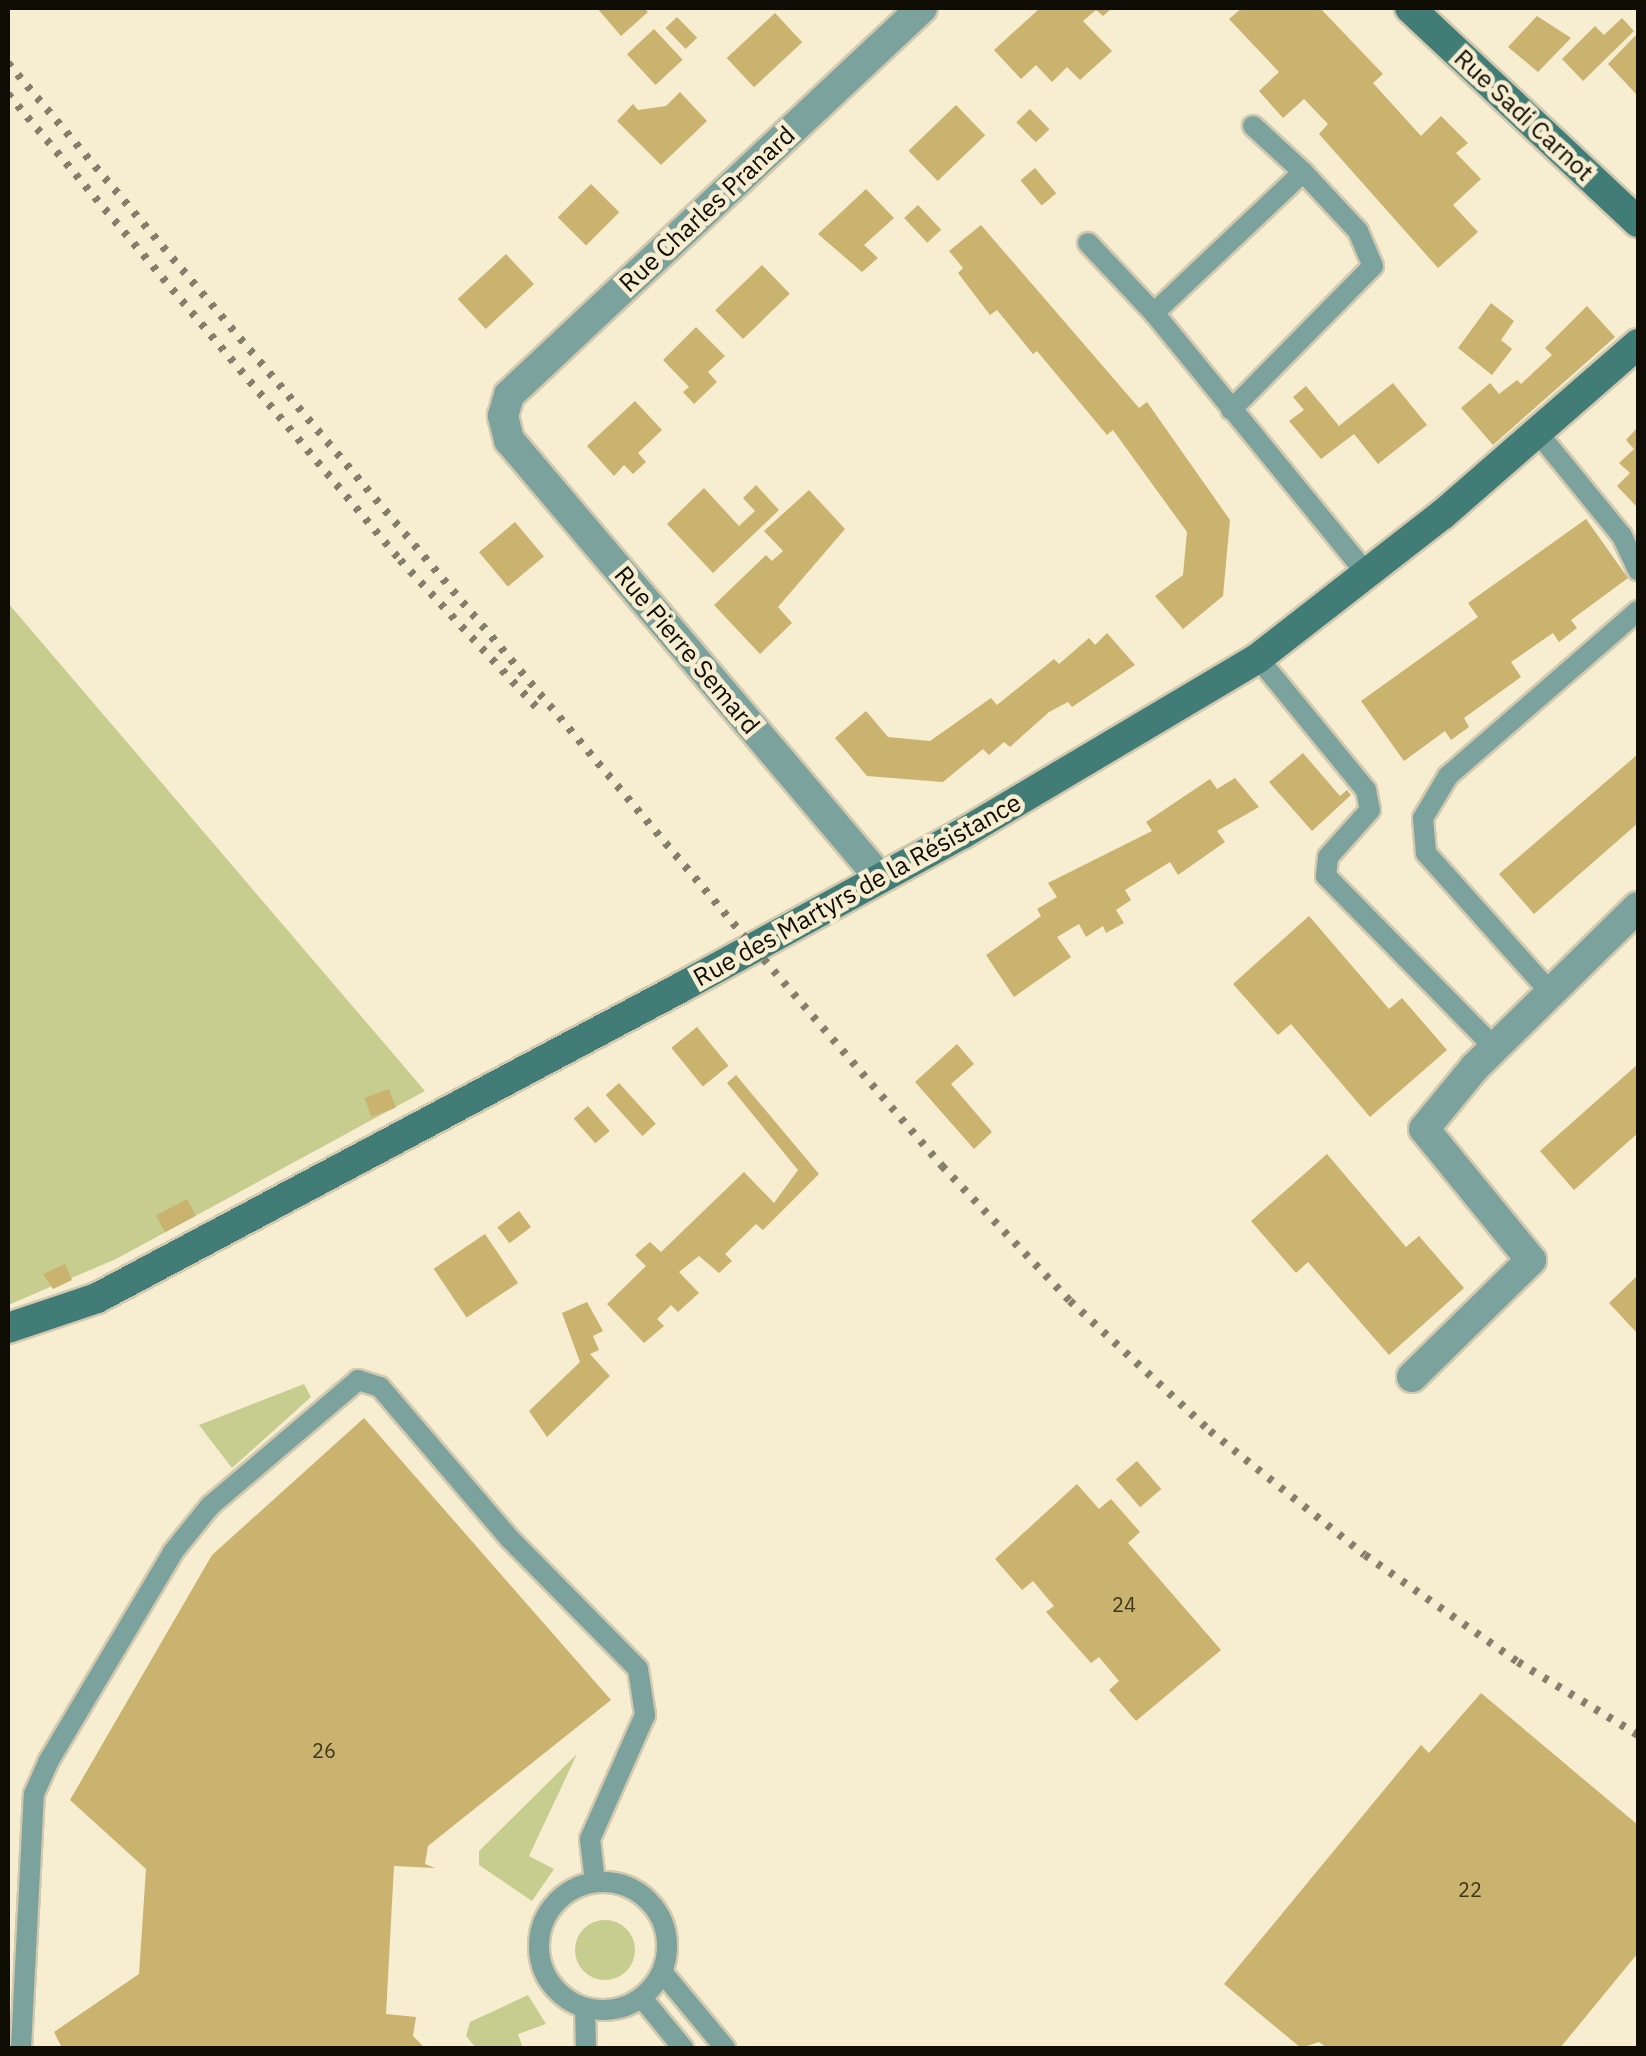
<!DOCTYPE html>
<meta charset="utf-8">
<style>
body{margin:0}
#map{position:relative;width:1646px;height:2056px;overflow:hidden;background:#f7edd0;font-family:"IBM Plex Sans",sans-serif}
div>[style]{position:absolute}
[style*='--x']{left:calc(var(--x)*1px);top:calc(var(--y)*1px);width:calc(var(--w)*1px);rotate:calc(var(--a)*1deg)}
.green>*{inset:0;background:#c6cd8f}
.round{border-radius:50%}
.building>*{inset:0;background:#c9b36e;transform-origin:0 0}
.roads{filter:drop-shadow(2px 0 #d2c9af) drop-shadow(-2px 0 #d2c9af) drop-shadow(0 2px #d2c9af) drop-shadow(0 -2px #d2c9af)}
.lane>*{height:20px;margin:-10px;padding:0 10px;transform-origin:10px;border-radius:10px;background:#7ca29d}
.lane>.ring{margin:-10px;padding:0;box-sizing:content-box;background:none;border:20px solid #7ca29d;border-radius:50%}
.street>*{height:30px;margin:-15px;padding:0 15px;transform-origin:15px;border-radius:15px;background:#7ca29d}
.secondary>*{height:30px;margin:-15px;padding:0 15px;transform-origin:15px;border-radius:15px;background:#417c77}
.rail>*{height:8px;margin-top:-4px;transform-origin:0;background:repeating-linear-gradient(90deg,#857e6b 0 5px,transparent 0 15px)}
span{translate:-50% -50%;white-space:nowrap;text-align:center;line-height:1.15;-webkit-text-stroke:9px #f7edd0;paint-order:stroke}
.number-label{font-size:20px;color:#3e361e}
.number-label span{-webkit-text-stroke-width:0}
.street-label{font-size:25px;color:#0f0c03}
.frame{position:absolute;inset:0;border:10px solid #0f0c03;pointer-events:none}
</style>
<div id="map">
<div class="green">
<i style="clip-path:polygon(8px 603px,425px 1091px,116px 1259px,8px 1305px)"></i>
<i style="clip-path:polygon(304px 1384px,311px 1397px,232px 1468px,199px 1425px)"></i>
<i style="clip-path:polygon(577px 1754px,529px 1856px,554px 1869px,532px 1901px,479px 1865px,479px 1851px)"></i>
<i class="round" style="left:575px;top:1920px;width:60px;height:60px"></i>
<i style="clip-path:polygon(528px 1995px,546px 2024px,518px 2034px,523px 2048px,476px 2048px,466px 2036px,470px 2022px)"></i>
</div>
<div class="building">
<i style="clip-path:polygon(597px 8px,644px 8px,648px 12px,621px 36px)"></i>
<i style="clip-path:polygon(1040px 8px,1112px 8px,1103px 16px,1096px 10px,1083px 21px,1112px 51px,1080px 80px,1067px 67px,1052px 82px,1036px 65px,1021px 79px,994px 50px)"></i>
<i style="clip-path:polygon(1242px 8px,1320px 8px,1383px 74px,1373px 83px,1421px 136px,1441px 116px,1468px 143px,1456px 153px,1481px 179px,1453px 205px,1478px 232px,1438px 268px,1319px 134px,1328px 124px,1304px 99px,1283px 118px,1259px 91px,1279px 72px,1229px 19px)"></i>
<i style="left:775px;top:13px;width:40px;height:66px;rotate:47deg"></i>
<i style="clip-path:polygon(1537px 16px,1571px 38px,1538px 72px,1508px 47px)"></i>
<i style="left:677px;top:17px;width:29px;height:16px;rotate:46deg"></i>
<i style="clip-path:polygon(1622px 18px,1634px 31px,1583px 81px,1562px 59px,1595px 26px,1604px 35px)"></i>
<i style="left:654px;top:29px;width:42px;height:37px;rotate:47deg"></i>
<i style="clip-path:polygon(1635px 36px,1638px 36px,1638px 96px,1608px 64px)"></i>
<i style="clip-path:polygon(680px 92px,707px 121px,661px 165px,617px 121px,633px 104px,638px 110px,666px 106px)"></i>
<i style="left:956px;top:105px;width:42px;height:66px;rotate:46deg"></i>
<i style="left:1030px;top:109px;width:28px;height:19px;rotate:46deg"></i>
<i style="left:1035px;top:168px;width:33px;height:19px;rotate:50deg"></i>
<i style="left:591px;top:184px;width:40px;height:47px;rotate:45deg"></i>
<i style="clip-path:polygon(866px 189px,894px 218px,864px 245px,878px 258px,862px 272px,818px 234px)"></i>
<i style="left:918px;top:205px;width:34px;height:19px;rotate:47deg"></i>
<i style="clip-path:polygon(981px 225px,1139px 408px,1147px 402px,1230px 520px,1223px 596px,1183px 629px,1155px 596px,1183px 575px,1187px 532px,1113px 430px,1107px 435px,1037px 351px,1033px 354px,997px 310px,990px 315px,958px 273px,963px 268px,949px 251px)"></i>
<i style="left:506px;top:254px;width:41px;height:66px;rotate:47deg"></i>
<i style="left:762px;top:265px;width:40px;height:65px;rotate:46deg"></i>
<i style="clip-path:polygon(1491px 303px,1514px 321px,1501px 340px,1512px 349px,1492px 375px,1458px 348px)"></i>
<i style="clip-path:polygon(1587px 306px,1615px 337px,1493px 445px,1461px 408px,1490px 383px,1499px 394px,1517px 380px,1521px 384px,1552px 355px,1545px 348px)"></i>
<i style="clip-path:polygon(696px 327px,725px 356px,708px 372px,717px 382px,694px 404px,683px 392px,689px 387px,663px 360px)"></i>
<i style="clip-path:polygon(1393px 383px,1427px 425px,1378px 464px,1354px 434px,1321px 459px,1289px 421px,1304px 410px,1293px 397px,1306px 386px,1339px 426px)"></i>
<i style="clip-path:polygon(635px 401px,662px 430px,638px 453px,646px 462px,633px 474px,624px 465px,614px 476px,587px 446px)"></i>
<i style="clip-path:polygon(1638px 427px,1638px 508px,1617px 486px,1630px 473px,1619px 463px,1634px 449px,1626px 440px)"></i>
<i style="clip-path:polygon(756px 485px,779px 510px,713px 573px,667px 524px,704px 488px,739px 526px,755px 511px,743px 498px)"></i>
<i style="clip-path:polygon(809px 490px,845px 529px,778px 607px,792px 623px,760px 654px,714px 605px,766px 555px,772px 561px,783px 551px,764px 531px)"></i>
<i style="clip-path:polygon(1586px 519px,1628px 578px,1571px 620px,1577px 628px,1559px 642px,1553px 633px,1511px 662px,1521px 677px,1464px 718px,1469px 727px,1451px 740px,1445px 731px,1404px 761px,1361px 701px,1478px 617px,1468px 603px)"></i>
<i style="left:515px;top:522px;width:45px;height:47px;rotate:50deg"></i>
<i style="clip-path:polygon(1107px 633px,1135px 665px,1072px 707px,1068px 702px,1049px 712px,1010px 747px,1004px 742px,989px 755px,983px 749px,943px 782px,867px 776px,835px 738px,866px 711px,888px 737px,930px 741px,991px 698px,997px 705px,1054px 659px,1059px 664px,1089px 638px,1095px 645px)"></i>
<i style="clip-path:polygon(1303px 753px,1340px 796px,1347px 790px,1351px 795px,1312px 831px,1269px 782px)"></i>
<i style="clip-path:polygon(1638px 754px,1638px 823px,1534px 914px,1499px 874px)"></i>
<i style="clip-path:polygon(1235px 778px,1259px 807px,1217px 831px,1225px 842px,1178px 875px,1170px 862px,1125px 890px,1131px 900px,1116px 910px,1124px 923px,1106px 933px,1103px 926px,1086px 937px,1079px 924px,1057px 937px,1071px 957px,1014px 997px,986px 955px,1041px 916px,1037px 909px,1057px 897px,1048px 883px,1152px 831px,1146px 822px,1210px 779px,1217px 789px)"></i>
<i style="clip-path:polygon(1309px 916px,1389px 1009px,1402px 998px,1447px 1050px,1370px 1117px,1291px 1024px,1278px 1035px,1233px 984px)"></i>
<i style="left:697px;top:1027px;width:50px;height:33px;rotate:51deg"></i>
<i style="clip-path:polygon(957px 1044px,974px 1064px,951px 1084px,992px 1132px,974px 1149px,915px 1082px)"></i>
<i style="clip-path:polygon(1638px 1064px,1638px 1133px,1574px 1190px,1540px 1151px)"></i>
<i style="clip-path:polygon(736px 1075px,819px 1174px,763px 1230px,756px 1224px,725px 1254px,732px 1261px,719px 1273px,699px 1256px,679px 1272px,699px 1293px,678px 1312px,671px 1305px,657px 1319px,664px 1326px,644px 1343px,607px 1304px,646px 1266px,635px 1255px,650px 1242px,661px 1252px,744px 1172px,774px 1203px,798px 1170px,727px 1083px)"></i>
<i style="left:619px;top:1083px;width:55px;height:18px;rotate:48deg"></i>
<i style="left:389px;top:1089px;width:20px;height:26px;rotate:70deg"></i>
<i style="left:588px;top:1106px;width:33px;height:19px;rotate:49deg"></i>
<i style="clip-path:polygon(1327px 1154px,1406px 1247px,1419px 1236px,1464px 1288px,1389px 1355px,1308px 1262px,1296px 1273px,1251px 1221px)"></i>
<i style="left:187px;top:1199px;width:19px;height:35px;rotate:62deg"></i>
<i style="left:519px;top:1211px;width:20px;height:27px;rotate:53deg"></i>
<i style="left:485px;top:1234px;width:59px;height:62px;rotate:56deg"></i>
<i style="clip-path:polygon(65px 1264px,72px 1280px,53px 1289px,43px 1274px)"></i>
<i style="clip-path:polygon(1638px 1275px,1638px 1334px,1609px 1303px)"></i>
<i style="clip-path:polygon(587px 1302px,603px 1331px,593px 1336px,599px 1350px,590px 1354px,610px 1376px,547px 1437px,529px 1411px,580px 1362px,562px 1313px)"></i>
<i style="clip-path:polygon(364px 1418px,611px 1700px,428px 1846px,425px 1864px,435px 1868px,394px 1866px,386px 2014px,416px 2017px,413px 2036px,425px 2048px,62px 2048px,54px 2032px,139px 1974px,146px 1869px,70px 1800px,212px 1555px)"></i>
<i style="left:1137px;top:1461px;width:37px;height:28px;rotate:49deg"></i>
<i style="clip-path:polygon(1077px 1484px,1099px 1509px,1111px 1499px,1140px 1532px,1128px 1543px,1221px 1650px,1136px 1721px,1109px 1690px,1119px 1681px,1099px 1657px,1091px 1663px,1046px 1612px,1054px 1606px,1033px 1581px,1022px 1590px,995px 1559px)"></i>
<i style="clip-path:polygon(1481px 1693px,1638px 1825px,1638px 1953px,1560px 2048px,1327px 2048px,1319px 2042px,1301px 2048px,1224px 1984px,1421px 1745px,1429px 1753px)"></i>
</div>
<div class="roads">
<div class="lane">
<i style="--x:1253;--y:126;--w:68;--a:42.6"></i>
<i style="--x:1088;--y:243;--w:96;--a:46.7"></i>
<i style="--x:1154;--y:313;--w:337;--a:50.8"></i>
<i style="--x:1154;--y:313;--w:205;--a:-43.4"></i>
<i style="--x:1303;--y:172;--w:81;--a:47"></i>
<i style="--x:1358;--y:231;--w:38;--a:67"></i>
<i style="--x:1373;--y:266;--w:202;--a:134.6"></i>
<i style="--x:1538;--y:433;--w:133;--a:50.8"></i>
<i style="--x:1622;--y:536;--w:38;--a:65"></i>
<i style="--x:1258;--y:658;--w:171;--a:50.7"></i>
<i style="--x:1366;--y:790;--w:20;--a:79"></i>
<i style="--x:1370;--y:810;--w:63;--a:131.8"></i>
<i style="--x:1328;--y:857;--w:19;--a:96"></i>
<i style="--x:1326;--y:876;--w:241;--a:45.5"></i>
<i style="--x:1551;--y:993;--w:188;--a:-131.8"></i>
<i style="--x:1426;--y:853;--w:35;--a:-95"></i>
<i style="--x:1423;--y:818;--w:49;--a:-59.2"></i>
<i style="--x:1448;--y:776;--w:252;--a:-41"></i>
<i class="ring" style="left:539px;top:1882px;width:108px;height:108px"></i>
<i style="--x:662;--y:1972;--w:99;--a:50.3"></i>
<i style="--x:642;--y:1998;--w:65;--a:50.6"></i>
<i style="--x:585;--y:2008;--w:40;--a:88.6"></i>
<i style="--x:21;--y:2048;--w:254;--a:-87.1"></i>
<i style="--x:34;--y:1794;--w:35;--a:-66"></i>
<i style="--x:48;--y:1762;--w:244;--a:-59.2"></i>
<i style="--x:173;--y:1552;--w:59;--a:-51.2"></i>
<i style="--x:210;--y:1506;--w:194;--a:-40.4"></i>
<i style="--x:358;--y:1380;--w:23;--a:18"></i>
<i style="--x:380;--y:1387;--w:200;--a:49.5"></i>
<i style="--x:510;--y:1539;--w:182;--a:45.4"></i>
<i style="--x:638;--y:1669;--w:47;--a:81.3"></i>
<i style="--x:645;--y:1715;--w:136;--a:113.9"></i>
<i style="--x:590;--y:1839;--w:43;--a:83.4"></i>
</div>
<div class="street">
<i style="--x:880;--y:878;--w:574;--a:-130.27"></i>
<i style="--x:509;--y:440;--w:25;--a:-104"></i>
<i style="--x:503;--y:416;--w:22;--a:-74"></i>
<i style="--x:509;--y:395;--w:566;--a:-43.14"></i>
<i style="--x:1412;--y:1377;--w:167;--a:-44.5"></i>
<i style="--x:1531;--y:1260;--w:169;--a:-129.2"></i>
<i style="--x:1424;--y:1129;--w:80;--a:-50.6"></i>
<i style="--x:1475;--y:1067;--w:228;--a:-44.5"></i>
</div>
<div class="secondary">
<i style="--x:1410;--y:8;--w:313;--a:43.2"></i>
<i style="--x:8;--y:1328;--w:94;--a:-18.6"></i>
<i style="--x:97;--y:1298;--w:663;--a:-28"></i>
<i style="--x:682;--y:987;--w:319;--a:-28.7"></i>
<i style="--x:962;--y:834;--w:344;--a:-30.7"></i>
<i style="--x:1258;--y:658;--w:233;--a:-37.9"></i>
<i style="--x:1442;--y:515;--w:260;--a:-41.1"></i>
</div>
</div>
<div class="rail">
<i style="--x:8;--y:63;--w:1157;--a:49.87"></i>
<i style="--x:754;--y:948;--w:288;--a:49.2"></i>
<i style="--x:942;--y:1166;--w:186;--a:46.5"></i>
<i style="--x:1070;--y:1301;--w:191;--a:42.9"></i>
<i style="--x:1210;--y:1431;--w:198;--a:38.7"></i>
<i style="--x:1365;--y:1555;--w:187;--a:35"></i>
<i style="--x:1518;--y:1662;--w:140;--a:31.3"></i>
<i style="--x:8;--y:94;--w:609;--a:49.93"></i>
<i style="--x:400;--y:560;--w:200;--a:47.2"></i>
</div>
<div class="number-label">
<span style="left:1124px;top:1604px">24</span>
<span style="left:324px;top:1750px">26</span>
<span style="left:1470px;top:1889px">22</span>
</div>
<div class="street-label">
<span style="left:1524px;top:115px;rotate:43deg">Rue Sadi Carnot</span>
<span style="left:707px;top:209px;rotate:-43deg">Rue Charles Pranard</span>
<span style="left:687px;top:650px;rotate:50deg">Rue Pierre Semard</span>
<span style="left:857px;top:890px;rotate:-29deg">Rue des Martyrs de la Résistance</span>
</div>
<div class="frame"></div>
</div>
